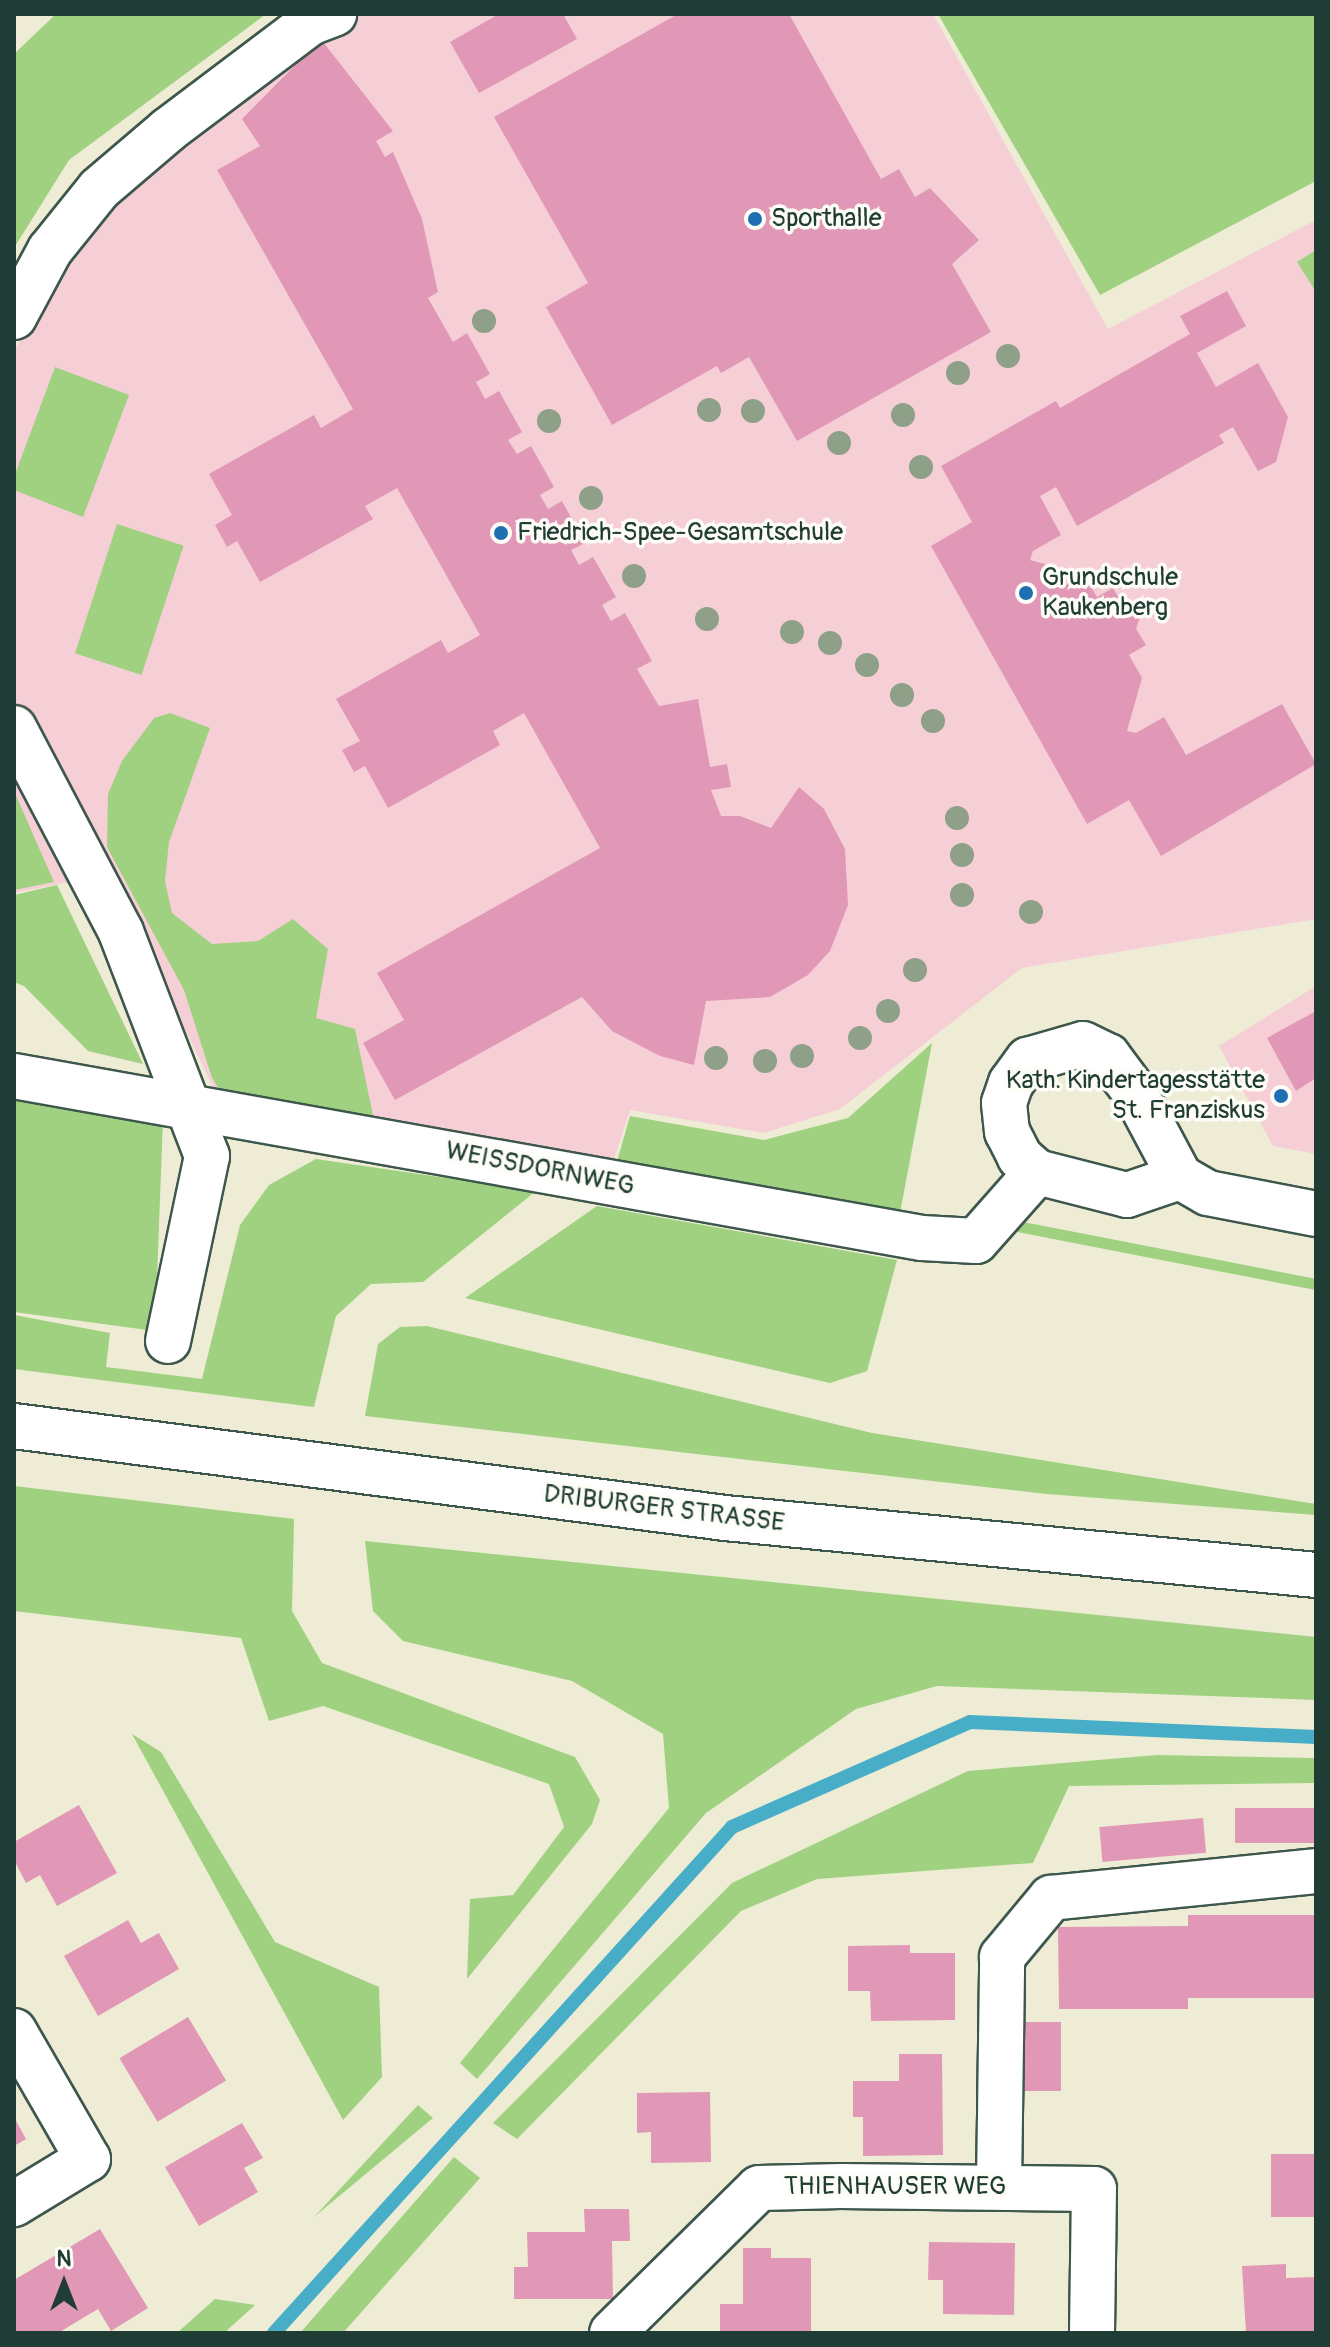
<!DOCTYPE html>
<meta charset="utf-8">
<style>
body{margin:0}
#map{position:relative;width:1330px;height:2347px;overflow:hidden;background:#efecd5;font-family:Pangolin,sans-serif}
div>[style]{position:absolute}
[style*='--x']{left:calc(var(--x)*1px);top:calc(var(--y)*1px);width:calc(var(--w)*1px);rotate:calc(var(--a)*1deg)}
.built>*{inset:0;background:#f6cfd6}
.green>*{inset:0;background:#9fd181;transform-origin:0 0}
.stream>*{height:14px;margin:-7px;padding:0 7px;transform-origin:7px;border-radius:7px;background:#48aec7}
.building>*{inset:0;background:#e098b6;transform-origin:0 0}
.roads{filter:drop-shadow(2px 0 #3e574c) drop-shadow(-2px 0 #3e574c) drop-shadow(0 2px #3e574c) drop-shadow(0 -2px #3e574c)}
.minor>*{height:44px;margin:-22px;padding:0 22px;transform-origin:22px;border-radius:22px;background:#fff}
.major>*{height:44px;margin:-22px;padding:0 22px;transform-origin:22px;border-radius:22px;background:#fff}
.trees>*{width:24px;height:24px;margin:-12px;border-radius:50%;background:#8ea087}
.dots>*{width:22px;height:22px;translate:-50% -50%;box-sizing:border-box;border:4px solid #fdfcf7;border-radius:50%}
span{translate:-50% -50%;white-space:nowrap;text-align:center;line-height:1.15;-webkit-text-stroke:7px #fdfcf7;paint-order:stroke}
.poi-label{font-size:26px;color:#1f3d34}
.left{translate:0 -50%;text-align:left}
.right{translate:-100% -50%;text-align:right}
.street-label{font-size:26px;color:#1f3d34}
.frame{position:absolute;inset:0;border:16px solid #1f3d34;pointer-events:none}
.north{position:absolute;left:24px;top:2243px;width:80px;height:80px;-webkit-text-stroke:6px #fdfcf7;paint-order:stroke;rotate:0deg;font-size:22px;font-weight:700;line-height:32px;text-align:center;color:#1f3d34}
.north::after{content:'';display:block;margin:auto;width:28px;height:36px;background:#1f3d34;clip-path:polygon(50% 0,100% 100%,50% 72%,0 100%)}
</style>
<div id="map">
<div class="built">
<i style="clip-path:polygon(352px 14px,933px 14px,1108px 329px,1316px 220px,1316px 919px,1022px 968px,840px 1109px,764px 1133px,630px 1110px,612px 1166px,219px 1099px,109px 874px,14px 893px,14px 351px,95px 217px,313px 26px)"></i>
<i style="clip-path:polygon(1316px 986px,1316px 1154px,1273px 1146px,1219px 1046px)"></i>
</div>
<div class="green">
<i style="clip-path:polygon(56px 14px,266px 14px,69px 160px,14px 248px,14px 54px)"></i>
<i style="clip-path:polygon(938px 14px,1316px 14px,1316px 181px,1100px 295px)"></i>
<i style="clip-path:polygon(1316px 250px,1316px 292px,1297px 262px)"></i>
<i style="clip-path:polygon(55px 367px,129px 395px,83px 517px,14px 490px,14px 477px)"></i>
<i style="left:117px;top:524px;width:70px;height:136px;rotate:18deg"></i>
<i style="clip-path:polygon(170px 713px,210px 728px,169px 842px,165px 881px,172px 913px,212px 944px,258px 941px,293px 919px,328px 949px,316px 1018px,355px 1029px,374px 1120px,226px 1099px,212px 1078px,184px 990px,107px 847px,108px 794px,122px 761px,154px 718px)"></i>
<i style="clip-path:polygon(14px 791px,54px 882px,14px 890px)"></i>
<i style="clip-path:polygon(57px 885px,143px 1064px,88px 1051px,24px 986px,14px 982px,14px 895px)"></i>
<i style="clip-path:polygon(932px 1043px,900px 1213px,616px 1165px,630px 1116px,764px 1140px,848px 1118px)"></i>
<i style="clip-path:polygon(14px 1092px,163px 1119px,155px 1331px,14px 1312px)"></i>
<i style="clip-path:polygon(316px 1159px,536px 1191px,423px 1282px,371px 1284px,336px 1316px,314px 1407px,14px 1369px,14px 1315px,110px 1333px,106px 1367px,202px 1379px,240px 1225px,269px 1185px)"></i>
<i style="clip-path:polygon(597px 1206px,897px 1260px,867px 1371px,830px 1383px,465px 1298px)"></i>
<i style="left:1018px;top:1221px;width:304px;height:11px;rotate:11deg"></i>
<i style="clip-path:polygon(427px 1326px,872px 1433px,1316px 1504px,1316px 1515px,1047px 1494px,365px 1416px,378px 1344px,400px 1327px)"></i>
<i style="clip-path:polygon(14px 1486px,294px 1519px,292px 1611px,322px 1663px,575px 1757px,600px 1800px,592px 1824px,467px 1979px,470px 1899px,513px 1895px,564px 1827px,549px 1784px,323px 1706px,269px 1721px,241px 1638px,14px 1611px)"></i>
<i style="clip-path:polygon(365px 1541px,1316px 1637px,1316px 1700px,937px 1686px,856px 1709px,706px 1813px,477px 2079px,460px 2063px,669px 1808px,663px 1734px,572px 1681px,403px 1641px,373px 1611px)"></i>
<i style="clip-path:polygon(132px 1734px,161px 1752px,275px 1942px,379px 1987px,382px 2077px,343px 2120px)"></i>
<i style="clip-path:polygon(1157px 1755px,1316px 1758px,1316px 1783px,1069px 1786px,1033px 1863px,817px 1879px,741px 1911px,517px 2139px,493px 2123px,732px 1883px,968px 1771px)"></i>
<i style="clip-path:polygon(418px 2105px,433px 2118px,314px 2217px)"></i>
<i style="clip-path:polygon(454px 2157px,480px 2178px,343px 2333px,300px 2333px)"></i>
<i style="clip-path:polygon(215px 2299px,255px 2305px,224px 2333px,177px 2333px)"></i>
</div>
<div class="stream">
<i style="--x:274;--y:2333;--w:682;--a:-47.85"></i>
<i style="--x:732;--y:1827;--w:260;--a:-23.8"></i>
<i style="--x:970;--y:1722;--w:346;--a:2.5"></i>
</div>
<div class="building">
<i style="clip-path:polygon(499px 14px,563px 14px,577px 39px,479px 93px,450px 42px)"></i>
<i style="clip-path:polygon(678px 14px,789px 14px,881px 179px,899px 169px,915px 197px,930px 188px,979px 240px,952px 264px,991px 332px,797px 441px,749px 357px,721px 373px,717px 366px,612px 425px,546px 307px,588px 283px,494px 117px)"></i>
<i style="clip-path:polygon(324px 36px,323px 42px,393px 131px,376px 141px,385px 157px,393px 152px,422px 219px,438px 292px,428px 298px,453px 342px,467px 333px,490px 374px,476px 382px,485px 399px,499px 391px,522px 432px,508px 440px,517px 454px,531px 446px,554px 487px,540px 495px,548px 509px,562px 501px,585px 543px,571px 550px,579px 565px,593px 557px,616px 597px,602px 605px,611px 621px,625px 613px,652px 661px,637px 669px,659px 706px,698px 699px,710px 767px,727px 764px,731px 787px,711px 790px,721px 816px,740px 816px,771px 828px,799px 787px,824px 809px,845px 849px,848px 905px,830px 951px,808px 975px,770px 997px,706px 1001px,694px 1065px,660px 1056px,612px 1031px,582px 997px,395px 1100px,363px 1043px,404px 1020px,377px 973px,600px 848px,524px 713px,493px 731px,500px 745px,388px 808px,365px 766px,354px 772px,342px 750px,360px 741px,336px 699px,441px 640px,448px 653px,480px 635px,397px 488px,365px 506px,373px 519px,260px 582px,237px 541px,227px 547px,215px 525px,232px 515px,209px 474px,314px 415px,321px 428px,353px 409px,217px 170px,260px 146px,242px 119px)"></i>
<i style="clip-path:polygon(1227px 291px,1246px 326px,1197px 353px,1216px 387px,1258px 363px,1288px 417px,1276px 462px,1258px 471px,1233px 427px,1219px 435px,1224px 443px,1077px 526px,1056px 487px,1040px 496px,1061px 535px,1033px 551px,1030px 560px,1084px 575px,1097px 597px,1113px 588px,1123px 605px,1142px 611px,1136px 629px,1146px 645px,1129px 655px,1142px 678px,1127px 731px,1136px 733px,1164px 717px,1186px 755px,1282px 704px,1316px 764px,1161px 856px,1129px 800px,1087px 824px,931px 546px,972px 522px,941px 466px,1056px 401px,1060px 408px,1190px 334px,1180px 316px)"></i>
<i style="clip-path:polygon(1316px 1011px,1316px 1078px,1296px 1091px,1267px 1038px)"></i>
<i style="clip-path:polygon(79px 1805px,117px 1873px,57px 1906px,40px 1875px,26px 1883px,14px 1860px,14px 1842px)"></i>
<i style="left:1316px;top:1808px;width:35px;height:81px;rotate:90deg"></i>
<i style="left:1203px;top:1818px;width:35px;height:104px;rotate:85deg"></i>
<i style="clip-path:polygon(1188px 1915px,1316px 1915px,1316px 1998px,1188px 1998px,1188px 2009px,1059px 2009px,1058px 1927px,1188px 1926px)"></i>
<i style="clip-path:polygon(128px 1920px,141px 1943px,159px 1933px,179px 1969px,98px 2016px,64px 1956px)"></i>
<i style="clip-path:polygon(910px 1945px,910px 1953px,955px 1953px,955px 2020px,871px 2021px,870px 1991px,848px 1991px,848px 1946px)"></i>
<i style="left:188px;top:2017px;width:74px;height:80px;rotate:59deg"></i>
<i style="left:1025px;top:2022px;width:36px;height:69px"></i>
<i style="clip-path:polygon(899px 2054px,942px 2054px,943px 2155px,863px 2156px,863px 2117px,853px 2117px,853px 2081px,899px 2081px)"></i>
<i style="clip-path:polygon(710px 2092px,711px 2162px,651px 2163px,651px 2132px,637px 2133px,637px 2093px)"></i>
<i style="clip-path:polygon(14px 2117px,26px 2139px,14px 2146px)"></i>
<i style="clip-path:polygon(242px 2123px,263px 2158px,244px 2168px,258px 2192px,199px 2226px,165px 2167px)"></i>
<i style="left:1271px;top:2154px;width:45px;height:63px"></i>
<i style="clip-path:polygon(584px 2209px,629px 2209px,630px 2241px,612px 2241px,613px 2299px,514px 2299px,514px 2267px,528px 2267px,527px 2232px,585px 2232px)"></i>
<i style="clip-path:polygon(100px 2229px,148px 2308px,111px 2331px,98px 2309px,58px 2333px,14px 2333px,14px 2280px)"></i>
<i style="clip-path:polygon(929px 2242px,1015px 2243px,1014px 2315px,943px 2314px,943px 2280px,928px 2280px)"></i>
<i style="clip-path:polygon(743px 2248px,771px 2248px,771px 2258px,811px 2258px,811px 2333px,720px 2333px,720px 2304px,743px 2304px)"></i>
<i style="clip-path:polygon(1286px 2264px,1286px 2278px,1316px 2277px,1316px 2333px,1246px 2333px,1242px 2266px)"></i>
</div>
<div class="roads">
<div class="minor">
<i style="--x:14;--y:317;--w:76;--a:-61.8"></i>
<i style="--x:50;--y:250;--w:78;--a:-51.2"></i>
<i style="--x:99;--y:189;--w:91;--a:-40.5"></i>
<i style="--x:168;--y:130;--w:178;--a:-37"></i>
<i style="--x:310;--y:23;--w:26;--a:-21"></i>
<i style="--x:14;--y:728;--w:230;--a:62.3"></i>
<i style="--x:121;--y:932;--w:240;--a:69"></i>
<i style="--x:207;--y:1156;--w:189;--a:101.9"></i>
<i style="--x:14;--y:1076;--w:922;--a:10.12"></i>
<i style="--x:922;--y:1238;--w:54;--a:3.2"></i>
<i style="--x:976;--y:1241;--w:92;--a:-48.5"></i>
<i style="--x:1180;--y:1177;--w:56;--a:161.2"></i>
<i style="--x:1127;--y:1195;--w:93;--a:-165.7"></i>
<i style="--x:1037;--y:1172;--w:23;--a:-139"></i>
<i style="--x:1020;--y:1157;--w:28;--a:-117"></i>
<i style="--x:1007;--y:1132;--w:29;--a:-96"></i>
<i style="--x:1004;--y:1103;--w:21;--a:-71"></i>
<i style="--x:1011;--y:1083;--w:29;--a:-54"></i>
<i style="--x:1028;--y:1060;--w:57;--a:-16.2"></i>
<i style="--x:1083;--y:1044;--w:28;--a:26"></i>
<i style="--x:1108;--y:1056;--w:44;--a:53.4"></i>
<i style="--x:1134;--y:1091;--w:98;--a:61.9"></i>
<i style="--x:1180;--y:1177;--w:32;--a:30"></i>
<i style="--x:1208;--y:1193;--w:110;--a:11"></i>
<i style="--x:14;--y:2031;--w:148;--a:60"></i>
<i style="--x:88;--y:2159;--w:87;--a:148.7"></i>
<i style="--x:999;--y:2186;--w:229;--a:-89.2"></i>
<i style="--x:1002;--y:1957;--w:77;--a:-50.3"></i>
<i style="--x:1051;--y:1898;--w:266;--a:-5.8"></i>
<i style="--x:612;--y:2333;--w:206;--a:-44.6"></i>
<i style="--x:759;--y:2188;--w:82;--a:-1.4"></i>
<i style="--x:841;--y:2186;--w:253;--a:0.7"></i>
<i style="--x:1094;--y:2189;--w:144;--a:90.8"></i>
</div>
<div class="major">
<i style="--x:14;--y:1426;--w:717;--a:7.37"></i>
<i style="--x:725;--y:1518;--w:594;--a:5.51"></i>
</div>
</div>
<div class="trees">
<i style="left:484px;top:321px"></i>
<i style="left:1008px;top:356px"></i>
<i style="left:958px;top:373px"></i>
<i style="left:709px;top:410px"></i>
<i style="left:753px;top:411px"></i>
<i style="left:903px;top:415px"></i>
<i style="left:549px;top:421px"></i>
<i style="left:839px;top:443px"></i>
<i style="left:921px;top:467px"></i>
<i style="left:591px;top:498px"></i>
<i style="left:634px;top:576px"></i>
<i style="left:707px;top:619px"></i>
<i style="left:792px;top:632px"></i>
<i style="left:830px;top:643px"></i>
<i style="left:867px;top:665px"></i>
<i style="left:902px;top:695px"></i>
<i style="left:933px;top:721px"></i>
<i style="left:957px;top:818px"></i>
<i style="left:962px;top:855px"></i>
<i style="left:962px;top:895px"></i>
<i style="left:1031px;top:912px"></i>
<i style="left:915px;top:970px"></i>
<i style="left:888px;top:1011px"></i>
<i style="left:860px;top:1038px"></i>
<i style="left:802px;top:1056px"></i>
<i style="left:716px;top:1058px"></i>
<i style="left:765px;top:1061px"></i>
</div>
<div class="dots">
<i style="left:755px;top:219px;background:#1f6fb2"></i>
<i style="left:501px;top:533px;background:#1f6fb2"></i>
<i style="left:1026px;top:593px;background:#1f6fb2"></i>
<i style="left:1281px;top:1096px;background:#1f6fb2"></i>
</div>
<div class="poi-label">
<span class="left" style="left:771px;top:219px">Sporthalle</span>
<span class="left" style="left:517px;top:533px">Friedrich-Spee-Gesamtschule</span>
<span class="left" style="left:1042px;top:593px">Grundschule<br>Kaukenberg</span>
<span class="right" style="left:1265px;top:1096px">Kath. Kindertagesstätte<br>St. Franziskus</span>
</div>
<div class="street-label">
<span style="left:540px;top:1169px;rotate:11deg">WEISSDORNWEG</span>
<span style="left:664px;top:1509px;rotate:7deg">DRIBURGER STRASSE</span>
<span style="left:895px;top:2187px">THIENHAUSER WEG</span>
</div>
<div class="frame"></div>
<div class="north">N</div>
</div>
